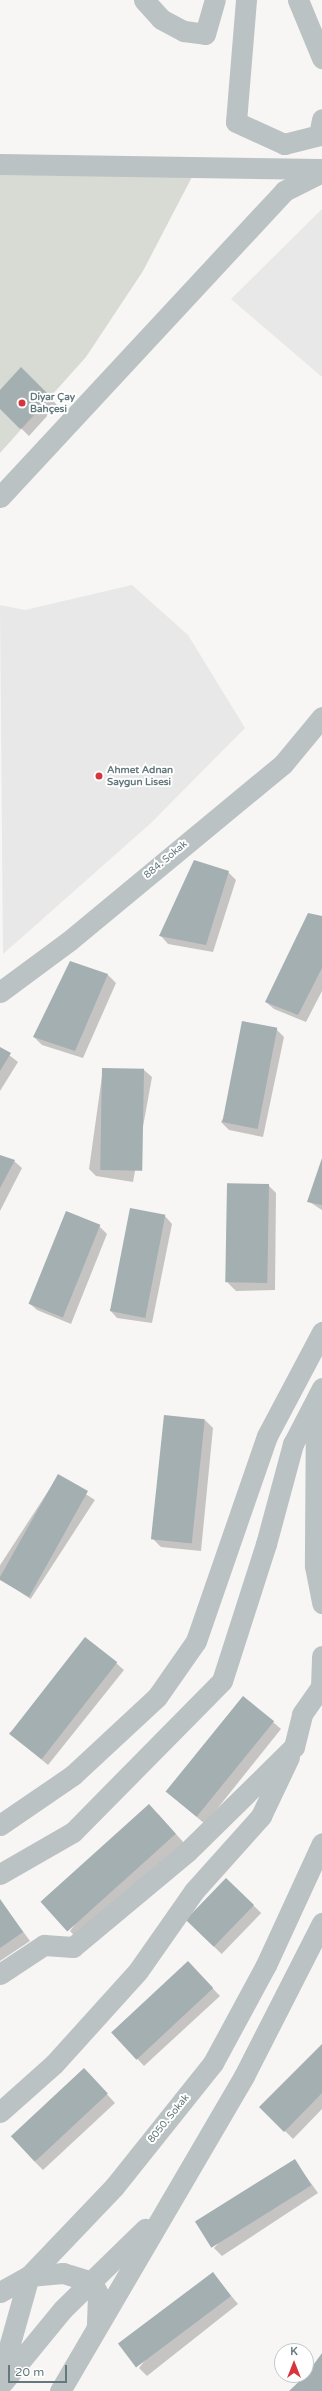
<!DOCTYPE html>
<meta charset="utf-8">
<style>
body{margin:0}
#map{position:relative;width:322px;height:2391px;overflow:hidden;background:#f7f6f4;font-family:"Varela Round",sans-serif}
div>[style]{position:absolute}
[style*='--x']{left:calc(var(--x)*1px);top:calc(var(--y)*1px);width:calc(var(--w)*1px);rotate:calc(var(--a)*1deg)}
.built>*{inset:0;background:#e7e8e7}
.green>*{inset:0;background:#d8dbd3}
.shadow>*{inset:0;background:#0003;transform-origin:0 0}
.building>*{inset:0;background:#a3afb1;transform-origin:0 0}
.minor>*{height:21px;margin:-10.5px;padding:0 10.5px;transform-origin:10.5px;border-radius:10.5px;background:#bbc2c3}
.dots>*{width:11px;height:11px;translate:-50% -50%;box-sizing:border-box;border:2px solid #fff;border-radius:50%}
span{translate:-50% -50%;white-space:nowrap;text-align:center;line-height:1.15;-webkit-text-stroke:4px #fff;paint-order:stroke}
.poi-label{font-size:10px;color:#64797d;font-weight:700}
.left{translate:0 -50%;text-align:left}
.street-label{font-size:10px;color:#64797d}
.north{position:absolute;left:274px;top:2343px;width:40px;height:40px;box-sizing:border-box;background:#fff;border:1px solid #c1c9cb;border-radius:50%;rotate:0deg;font-size:11px;font-weight:700;line-height:16px;text-align:center;color:#64797d}
.north::after{content:'';display:block;margin:auto;width:14px;height:18px;background:#d6353d;clip-path:polygon(50% 0,100% 100%,50% 72%,0 100%)}
.scale{position:absolute;left:8px;top:2365px;width:59px;height:18px;box-sizing:border-box;border:2px solid #64797d;border-top:0;padding-left:5px;font-size:12px;line-height:14px;white-space:nowrap;color:#64797d;-webkit-text-stroke:3px #fff;paint-order:stroke}
</style>
<div id="map">
<div class="built">
<i style="clip-path:polygon(322px 209px,322px 377px,231px 299px)"></i>
<i style="clip-path:polygon(132px 585px,188px 635px,245px 728px,151px 823px,3px 954px,0 605px,25px 610px)"></i>
</div>
<div class="green">
<i style="clip-path:polygon(0 174px,193px 175px,143px 271px,86px 357px,0 453px)"></i>
</div>
<div class="shadow">
<i style="clip-path:polygon(21px 368px,57px 405px,29px 436px,0 408px,0 392px)"></i>
<i style="clip-path:polygon(228px 872px,236px 880px,213px 952px,168px 944px,161px 936px)"></i>
<i style="clip-path:polygon(322px 917px,322px 991px,306px 1022px,274px 1009px,266px 1002px)"></i>
<i style="clip-path:polygon(71px 963px,108px 975px,116px 983px,83px 1058px,42px 1045px,34px 1037px)"></i>
<i style="clip-path:polygon(276px 1029px,284px 1037px,263px 1137px,229px 1130px,221px 1122px)"></i>
<i style="clip-path:polygon(0 1048px,18px 1062px,0 1091px)"></i>
<i style="clip-path:polygon(103px 1069px,144px 1070px,152px 1077px,133px 1182px,96px 1176px,89px 1169px)"></i>
<i style="clip-path:polygon(0 1156px,14px 1161px,22px 1168px,0 1211px)"></i>
<i style="clip-path:polygon(322px 1161px,322px 1210px,308px 1201px)"></i>
<i style="clip-path:polygon(268px 1185px,276px 1193px,275px 1290px,236px 1291px,228px 1283px)"></i>
<i style="clip-path:polygon(165px 1216px,172px 1224px,152px 1323px,117px 1318px,110px 1310px)"></i>
<i style="clip-path:polygon(99px 1226px,107px 1234px,71px 1324px,37px 1310px,29px 1303px)"></i>
<i style="clip-path:polygon(205px 1420px,213px 1428px,201px 1551px,161px 1547px,153px 1539px)"></i>
<i style="left:58px;top:1476px;width:44px;height:118px;rotate:33deg"></i>
<i style="clip-path:polygon(116px 1663px,124px 1670px,48px 1765px,9px 1733px)"></i>
<i style="clip-path:polygon(273px 1722px,281px 1729px,205px 1824px,167px 1792px)"></i>
<i style="clip-path:polygon(158px 1814px,185px 1844px,79px 1941px,70px 1931px)"></i>
<i style="left:226px;top:1879px;width:49px;height:57px;rotate:44deg"></i>
<i style="clip-path:polygon(1px 1901px,30px 1941px,0 1961px,0 1902px)"></i>
<i style="clip-path:polygon(195px 1970px,220px 1996px,144px 2066px,112px 2032px)"></i>
<i style="clip-path:polygon(322px 2045px,322px 2109px,293px 2139px,261px 2107px)"></i>
<i style="clip-path:polygon(91px 2077px,115px 2103px,43px 2170px,35px 2162px)"></i>
<i style="clip-path:polygon(295px 2161px,318px 2193px,222px 2256px,214px 2248px)"></i>
<i style="clip-path:polygon(213px 2274px,238px 2304px,147px 2376px,139px 2368px)"></i>
<i style="clip-path:polygon(322px 2355px,322px 2391px,291px 2391px,306px 2375px)"></i>
</div>
<div class="building">
<i style="clip-path:polygon(21px 367px,50px 396px,20px 429px,0 409px,0 390px)"></i>
<i style="clip-path:polygon(194px 860px,229px 871px,206px 945px,159px 936px)"></i>
<i style="clip-path:polygon(308px 913px,322px 916px,322px 968px,298px 1015px,265px 1002px)"></i>
<i style="clip-path:polygon(70px 961px,108px 974px,75px 1051px,33px 1037px)"></i>
<i style="left:242px;top:1021px;width:36px;height:103px;rotate:11deg"></i>
<i style="clip-path:polygon(0 1047px,11px 1053px,0 1071px)"></i>
<i style="left:102px;top:1068px;width:42px;height:102px;rotate:1deg"></i>
<i style="clip-path:polygon(0 1155px,15px 1160px,0 1188px)"></i>
<i style="clip-path:polygon(322px 1158px,322px 1205px,307px 1202px)"></i>
<i style="left:269px;top:1184px;width:99px;height:42px;rotate:91deg"></i>
<i style="left:130px;top:1208px;width:36px;height:105px;rotate:11deg"></i>
<i style="left:66px;top:1211px;width:37px;height:100px;rotate:22deg"></i>
<i style="left:164px;top:1415px;width:41px;height:125px;rotate:6deg"></i>
<i style="clip-path:polygon(58px 1474px,88px 1491px,29px 1597px,0 1580px,0 1577px)"></i>
<i style="left:85px;top:1637px;width:41px;height:123px;rotate:38deg"></i>
<i style="left:243px;top:1696px;width:40px;height:123px;rotate:39deg"></i>
<i style="left:149px;top:1804px;width:40px;height:146px;rotate:48deg"></i>
<i style="left:226px;top:1878px;width:39px;height:58px;rotate:44deg"></i>
<i style="clip-path:polygon(0 1899px,23px 1932px,0 1948px)"></i>
<i style="left:188px;top:1961px;width:37px;height:105px;rotate:47deg"></i>
<i style="clip-path:polygon(322px 2044px,322px 2093px,284px 2132px,259px 2107px)"></i>
<i style="left:84px;top:2068px;width:35px;height:100px;rotate:47deg"></i>
<i style="left:295px;top:2159px;width:31px;height:118px;rotate:58deg"></i>
<i style="left:213px;top:2272px;width:30px;height:119px;rotate:53deg"></i>
<i style="clip-path:polygon(322px 2353px,322px 2391px,289px 2391px,306px 2375px)"></i>
</div>
<div class="minor">
<i style="--x:144;--y:0;--w:25;--a:48"></i>
<i style="--x:161;--y:19;--w:26;--a:28"></i>
<i style="--x:184;--y:31;--w:21;--a:8"></i>
<i style="--x:205;--y:34;--w:35;--a:-74"></i>
<i style="--x:246;--y:0;--w:122;--a:94.7"></i>
<i style="--x:236;--y:122;--w:53;--a:24.6"></i>
<i style="--x:284;--y:144;--w:36;--a:-14"></i>
<i style="--x:319;--y:135;--w:16;--a:-79"></i>
<i style="--x:298;--y:0;--w:63;--a:67.5"></i>
<i style="--x:0;--y:164;--w:322;--a:0.9"></i>
<i style="--x:0;--y:497;--w:417;--a:-47.1"></i>
<i style="--x:284;--y:191;--w:42;--a:-26.6"></i>
<i style="--x:0;--y:992;--w:86;--a:-36.5"></i>
<i style="--x:69;--y:941;--w:278;--a:-39.6"></i>
<i style="--x:283;--y:764;--w:61;--a:-50.3"></i>
<i style="--x:316;--y:1404;--w:162;--a:90.4"></i>
<i style="--x:315;--y:1566;--w:38;--a:79"></i>
<i style="--x:0;--y:1825;--w:88;--a:-34.4"></i>
<i style="--x:73;--y:1775;--w:115;--a:-42.9"></i>
<i style="--x:157;--y:1697;--w:68;--a:-55.1"></i>
<i style="--x:196;--y:1641;--w:217;--a:-70.9"></i>
<i style="--x:267;--y:1436;--w:118;--a:-62.1"></i>
<i style="--x:0;--y:1874;--w:84;--a:-29.9"></i>
<i style="--x:73;--y:1832;--w:212;--a:-45.4"></i>
<i style="--x:222;--y:1681;--w:144;--a:-72.2"></i>
<i style="--x:266;--y:1544;--w:104;--a:-74.9"></i>
<i style="--x:293;--y:1444;--w:63;--a:-62.6"></i>
<i style="--x:0;--y:1974;--w:53;--a:-33.4"></i>
<i style="--x:44;--y:1945;--w:29;--a:4"></i>
<i style="--x:73;--y:1947;--w:148;--a:-39.8"></i>
<i style="--x:187;--y:1852;--w:150;--a:-44.5"></i>
<i style="--x:294;--y:1747;--w:34;--a:-76"></i>
<i style="--x:302;--y:1714;--w:33;--a:-55"></i>
<i style="--x:321;--y:1687;--w:31;--a:-88"></i>
<i style="--x:0;--y:2112;--w:72;--a:-41.6"></i>
<i style="--x:54;--y:2064;--w:125;--a:-47.9"></i>
<i style="--x:138;--y:1971;--w:98;--a:-55"></i>
<i style="--x:194;--y:1891;--w:101;--a:-48.2"></i>
<i style="--x:261;--y:1816;--w:65;--a:-64.6"></i>
<i style="--x:0;--y:2292;--w:33;--a:-29"></i>
<i style="--x:29;--y:2276;--w:34;--a:-5"></i>
<i style="--x:63;--y:2273;--w:30;--a:17"></i>
<i style="--x:92;--y:2282;--w:13;--a:63"></i>
<i style="--x:98;--y:2294;--w:33;--a:92"></i>
<i style="--x:0;--y:2379;--w:107;--a:-74.3"></i>
<i style="--x:29;--y:2276;--w:123;--a:-46.3"></i>
<i style="--x:114;--y:2187;--w:159;--a:-51.4"></i>
<i style="--x:213;--y:2063;--w:111;--a:-61.6"></i>
<i style="--x:266;--y:1965;--w:134;--a:-65.3"></i>
<i style="--x:3;--y:2382;--w:94;--a:-50.6"></i>
<i style="--x:63;--y:2309;--w:115;--a:-44.3"></i>
<i style="--x:60;--y:2391;--w:365;--a:-59.7"></i>
<i style="--x:244;--y:2076;--w:172;--a:-63"></i>
</div>
<div class="dots">
<i style="left:22px;top:403px;background:#d6353d"></i>
<i style="left:99px;top:776px;background:#d6353d"></i>
</div>
<div class="poi-label">
<span class="left" style="left:30px;top:403px">Diyar Çay<br>Bahçesi</span>
<span class="left" style="left:107px;top:776px">Ahmet Adnan<br>Saygun Lisesi</span>
</div>
<div class="street-label">
<span style="left:166px;top:860px;rotate:-40deg">884. Sokak</span>
<span style="left:169px;top:2119px;rotate:-51deg">8050. Sokak</span>
</div>
<div class="north">K</div>
<div class="scale">20 m</div>
</div>
